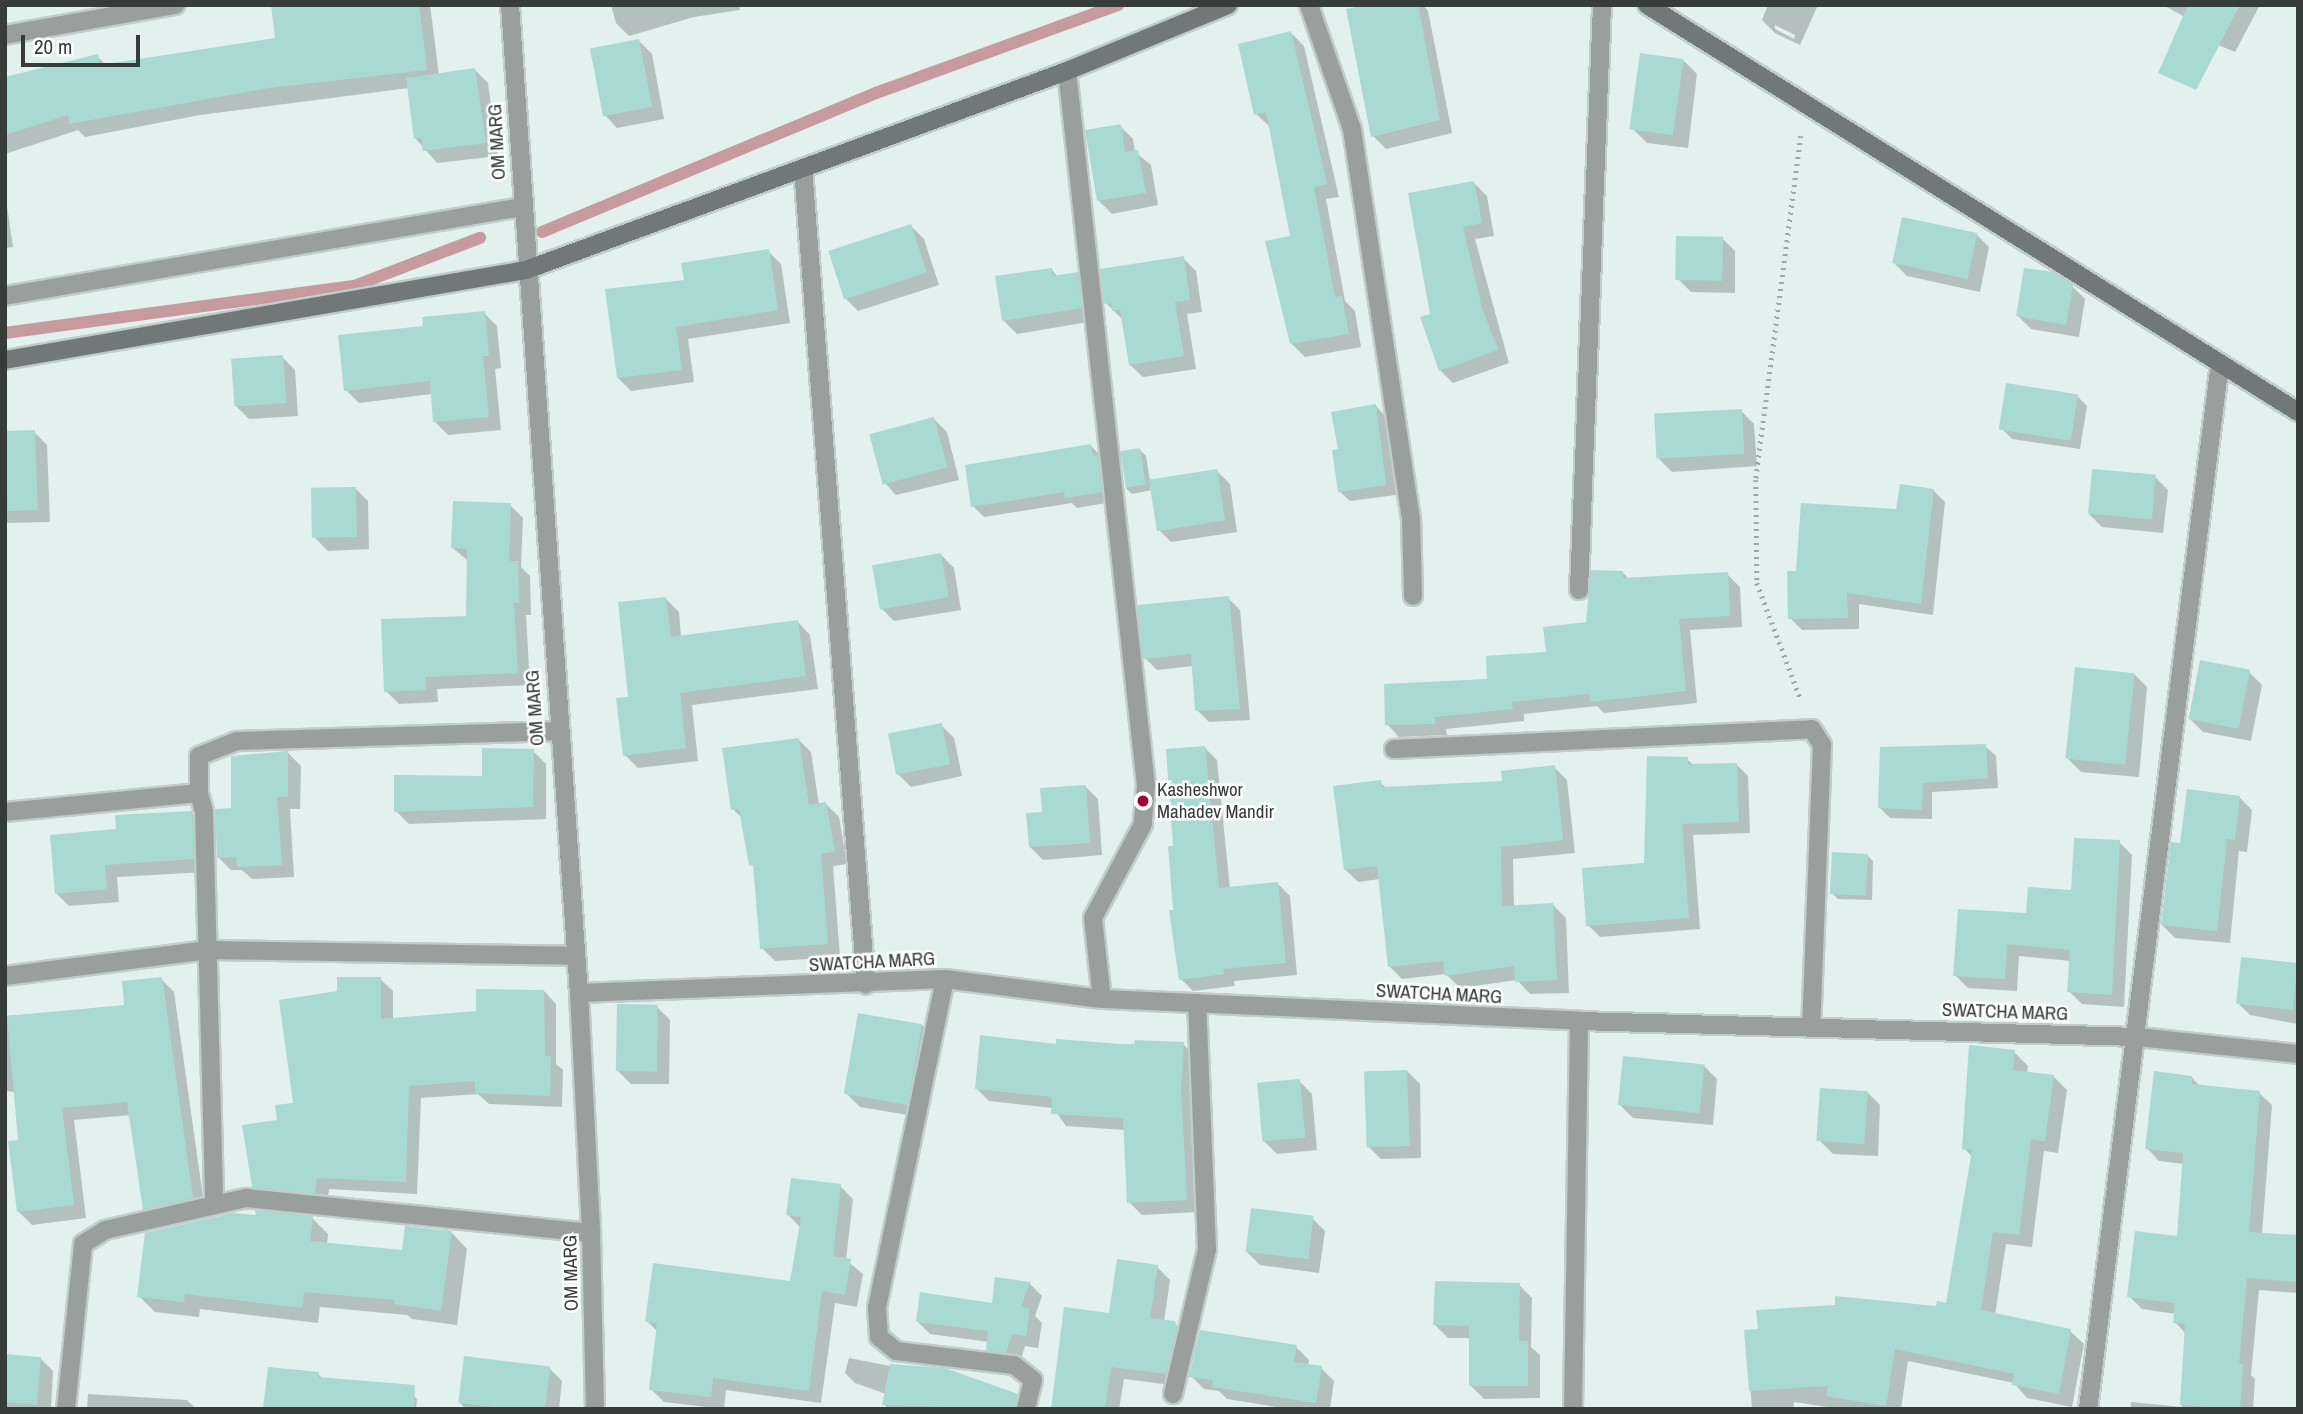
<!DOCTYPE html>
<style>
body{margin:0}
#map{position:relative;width:2303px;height:1414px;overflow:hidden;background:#e2f1ee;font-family:"Archivo Narrow",sans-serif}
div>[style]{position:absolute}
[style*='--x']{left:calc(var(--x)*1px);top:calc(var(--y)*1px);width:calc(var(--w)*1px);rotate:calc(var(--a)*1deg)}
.shadow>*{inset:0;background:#0003}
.stream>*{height:12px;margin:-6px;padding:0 6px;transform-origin:6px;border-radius:6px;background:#c69a9e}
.building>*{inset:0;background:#a9dad1;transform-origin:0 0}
.path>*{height:4.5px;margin-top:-2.25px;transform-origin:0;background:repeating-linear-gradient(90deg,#9ca8a5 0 2px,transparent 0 7px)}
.roads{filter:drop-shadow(2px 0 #c0cdca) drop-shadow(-2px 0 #c0cdca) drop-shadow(0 2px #c0cdca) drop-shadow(0 -2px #c0cdca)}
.street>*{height:18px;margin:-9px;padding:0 9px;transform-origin:9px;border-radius:9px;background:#999f9d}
.secondary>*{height:18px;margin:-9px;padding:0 9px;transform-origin:9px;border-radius:9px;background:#707977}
.dots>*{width:19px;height:19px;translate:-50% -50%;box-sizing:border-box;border:4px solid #fff;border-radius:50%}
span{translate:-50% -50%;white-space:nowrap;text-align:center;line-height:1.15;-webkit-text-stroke:5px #fff;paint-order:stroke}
.street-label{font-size:19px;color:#363c3a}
.poi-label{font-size:19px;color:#363c3a}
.left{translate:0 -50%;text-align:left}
.frame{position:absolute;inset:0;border:7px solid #363c3a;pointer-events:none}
.scale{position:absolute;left:21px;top:35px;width:119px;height:32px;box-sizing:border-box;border:4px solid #363c3a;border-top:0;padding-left:9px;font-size:21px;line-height:24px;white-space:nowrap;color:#363c3a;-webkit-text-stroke:5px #fff;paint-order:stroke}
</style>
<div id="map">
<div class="shadow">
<i style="clip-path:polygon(291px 5px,430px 5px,439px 75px,475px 70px,488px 83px,498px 156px,437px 163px,416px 139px,409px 88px,200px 115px,85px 137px,78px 130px,5px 154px,5px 81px,97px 56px,107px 66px,277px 39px)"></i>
<i style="clip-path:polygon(611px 5px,739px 5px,740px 10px,694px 17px,629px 36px,616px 23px)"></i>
<i style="clip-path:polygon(1376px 5px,1423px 5px,1428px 11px,1452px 133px,1386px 149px,1373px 136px)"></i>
<i style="clip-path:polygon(evenodd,1768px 5px,1818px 5px,1800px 45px,1775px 33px,1762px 20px,1768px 5px,1775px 25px,1795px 35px,1794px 39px,1775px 29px,1775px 25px)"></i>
<i style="clip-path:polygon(2163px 5px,2260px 5px,2235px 52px,2195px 35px,2185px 17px)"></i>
<i style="clip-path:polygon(1291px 33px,1304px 46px,1339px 197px,1326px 199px,1345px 301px,1355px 311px,1361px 347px,1305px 357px,1292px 344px,1292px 238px,1270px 127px,1256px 114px)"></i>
<i style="clip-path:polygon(639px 41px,652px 54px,664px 119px,617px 128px,605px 115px)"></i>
<i style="clip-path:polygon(1684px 61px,1697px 74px,1688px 148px,1647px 143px,1634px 130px)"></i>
<i style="clip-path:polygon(1120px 126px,1133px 139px,1135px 152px,1151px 165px,1158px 205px,1112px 214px,1099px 201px)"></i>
<i style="clip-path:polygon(1474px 183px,1487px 196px,1494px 236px,1475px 239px,1509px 363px,1453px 383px,1440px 370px,1432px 315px)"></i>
<i style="clip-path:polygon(5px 192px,13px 247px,5px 248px)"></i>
<i style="clip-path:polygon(911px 226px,924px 239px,939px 285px,858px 311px,845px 298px)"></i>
<i style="clip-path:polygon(1976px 234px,1989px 247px,1980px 292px,1907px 276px,1894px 263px)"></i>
<i style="clip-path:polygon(1722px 238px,1735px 251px,1735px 293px,1691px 292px,1678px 279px)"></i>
<i style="clip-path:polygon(768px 251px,781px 264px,790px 323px,688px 339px,694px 382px,631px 391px,618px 378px,686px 281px)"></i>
<i style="clip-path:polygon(1183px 258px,1196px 271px,1202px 312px,1187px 314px,1196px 369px,1143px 377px,1130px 365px,1123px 320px,1106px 303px)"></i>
<i style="clip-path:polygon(1052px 270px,1058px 277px,1077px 274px,1090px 287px,1094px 321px,1017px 334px,1004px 321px)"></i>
<i style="clip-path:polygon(2072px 286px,2085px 299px,2079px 337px,2031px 329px,2018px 316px)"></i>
<i style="clip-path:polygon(484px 313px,497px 326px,501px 368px,495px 369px,501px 430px,448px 435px,435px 422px,432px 394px,359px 403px,346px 390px,425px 328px)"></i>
<i style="clip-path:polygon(282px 357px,295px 370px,298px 416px,249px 419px,236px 406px)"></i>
<i style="clip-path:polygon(2077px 396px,2087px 406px,2080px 449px,2012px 439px,2002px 429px)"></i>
<i style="clip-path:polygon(1376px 406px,1386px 417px,1396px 495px,1350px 501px,1339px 491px,1340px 450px)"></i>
<i style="clip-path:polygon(1741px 411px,1754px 424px,1757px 466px,1672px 472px,1659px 459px)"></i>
<i style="clip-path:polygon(934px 419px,947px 432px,959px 480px,896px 495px,884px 482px)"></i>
<i style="clip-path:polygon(34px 432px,47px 445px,50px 522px,5px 523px,5px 433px)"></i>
<i style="clip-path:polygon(1090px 445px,1101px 456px,1112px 502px,1077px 508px,1072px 503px,984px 517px,973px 506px)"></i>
<i style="clip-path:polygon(1140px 450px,1146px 456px,1150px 481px,1217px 471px,1230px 484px,1237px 532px,1171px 542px,1158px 529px,1152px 490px,1132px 494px,1126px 488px)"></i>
<i style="clip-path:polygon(2155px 477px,2168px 490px,2163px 533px,2102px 527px,2089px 514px)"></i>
<i style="clip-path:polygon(355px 488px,368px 501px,369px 549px,328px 551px,315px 538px)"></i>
<i style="clip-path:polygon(1933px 490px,1945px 502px,1933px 615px,1859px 604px,1859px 629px,1802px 630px,1790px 618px,1798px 573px)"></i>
<i style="clip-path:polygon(510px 505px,523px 518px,521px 567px,530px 576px,531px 615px,526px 615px,530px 685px,437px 689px,438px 702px,399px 704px,386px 691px,468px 617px,468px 561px,453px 548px)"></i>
<i style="clip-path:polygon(941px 555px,954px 568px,961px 610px,894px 621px,881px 608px)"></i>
<i style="clip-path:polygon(1622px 572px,1630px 580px,1727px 574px,1740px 587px,1742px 627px,1690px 630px,1697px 703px,1604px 713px,1597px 706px,1524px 714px,1524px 721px,1446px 729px,1447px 735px,1399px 737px,1387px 724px,1548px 654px,1587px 624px)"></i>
<i style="clip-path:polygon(1228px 598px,1240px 610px,1250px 720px,1209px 722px,1197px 710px,1193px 666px,1157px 670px,1145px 658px)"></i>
<i style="clip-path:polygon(666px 599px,679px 612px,681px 637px,798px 622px,810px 635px,818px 689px,692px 705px,698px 761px,638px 768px,625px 755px,630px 698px)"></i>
<i style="clip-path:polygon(2249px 672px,2262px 685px,2251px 741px,2203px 732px,2190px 719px)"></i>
<i style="clip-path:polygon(2134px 674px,2147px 687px,2139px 777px,2081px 772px,2068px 759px)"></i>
<i style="clip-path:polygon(941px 725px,954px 738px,962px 776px,911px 787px,898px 774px)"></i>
<i style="clip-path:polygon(798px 739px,811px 752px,819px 805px,826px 804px,839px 817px,847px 864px,833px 866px,840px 957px,775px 961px,762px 948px,755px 870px,743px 819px,733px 809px)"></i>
<i style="clip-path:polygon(1985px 746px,1996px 756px,1998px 788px,1932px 792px,1932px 819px,1890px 818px,1880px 808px)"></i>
<i style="clip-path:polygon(1205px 748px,1217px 760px,1230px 889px,1278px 884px,1290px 896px,1297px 975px,1234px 981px,1235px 986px,1193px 991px,1181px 979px,1175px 911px)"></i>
<i style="clip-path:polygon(533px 751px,546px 764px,546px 819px,409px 824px,396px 811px,484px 778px)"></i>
<i style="clip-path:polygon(288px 753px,301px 766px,300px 809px,290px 809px,294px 877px,252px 879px,242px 870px,231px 870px,218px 857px,233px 810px)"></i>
<i style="clip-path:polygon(1687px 759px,1694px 766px,1736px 764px,1748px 776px,1750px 833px,1693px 835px,1700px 929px,1600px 937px,1588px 925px,1646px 865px)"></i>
<i style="clip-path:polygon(1554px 767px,1567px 780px,1575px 853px,1513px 859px,1514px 907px,1553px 905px,1566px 918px,1569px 993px,1530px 994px,1517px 980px,1460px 988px,1446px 974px,1402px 979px,1389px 966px,1380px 879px,1358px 882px,1345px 869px,1380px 782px,1387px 789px,1504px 783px)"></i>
<i style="clip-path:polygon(1085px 786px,1098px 799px,1102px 855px,1043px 860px,1030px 847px,1043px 814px)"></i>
<i style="clip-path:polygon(2239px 797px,2252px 810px,2247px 852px,2239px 851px,2230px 943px,2175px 938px,2162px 925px)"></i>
<i style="clip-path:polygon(191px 813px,204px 826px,206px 872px,117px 877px,119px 902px,69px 906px,56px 893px,117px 831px)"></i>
<i style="clip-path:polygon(2119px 842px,2132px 855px,2124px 1007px,2082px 1004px,2069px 991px,2071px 961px,2019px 956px,2017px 991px,1968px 988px,1955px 975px,2028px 915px,2073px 892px)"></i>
<i style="clip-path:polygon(1867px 855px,1873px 861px,1872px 900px,1838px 899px,1832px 893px)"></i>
<i style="clip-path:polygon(2298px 957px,2298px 1024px,2250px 1015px,2238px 1003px,2297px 965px)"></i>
<i style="clip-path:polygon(161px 979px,174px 992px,205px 1211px,158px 1222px,145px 1209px,131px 1115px,74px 1120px,86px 1218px,32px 1225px,19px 1212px,20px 1141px,16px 1092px,5px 1091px,5px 1016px,126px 1007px)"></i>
<i style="clip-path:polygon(380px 979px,393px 991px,393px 1020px,478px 1013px,544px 991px,556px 1004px,556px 1064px,563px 1070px,562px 1107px,489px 1104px,478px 1094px,421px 1098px,417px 1194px,329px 1189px,327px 1205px,266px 1199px,253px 1186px,279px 1121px,295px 1104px,339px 993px)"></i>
<i style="clip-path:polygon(657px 1007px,670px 1020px,669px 1084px,631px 1084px,618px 1071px)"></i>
<i style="clip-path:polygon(922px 1025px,935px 1038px,920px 1117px,860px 1107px,847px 1094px)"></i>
<i style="clip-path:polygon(1183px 1044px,1196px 1057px,1199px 1212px,1142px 1215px,1129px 1202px,1125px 1130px,1066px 1126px,1053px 1108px,989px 1101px,976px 1088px,1057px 1045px)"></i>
<i style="clip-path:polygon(2014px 1052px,2028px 1066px,2027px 1074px,2053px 1076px,2067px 1090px,2058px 1153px,2044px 1151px,2032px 1247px,2006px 1244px,1995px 1315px,2070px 1331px,2084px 1344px,2072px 1407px,2027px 1398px,2014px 1383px,1908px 1361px,1901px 1409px,1840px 1409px,1794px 1402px,1793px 1409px,1752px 1409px,1746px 1332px,1947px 1305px,1972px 1157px,1964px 1148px)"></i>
<i style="clip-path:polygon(1704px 1066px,1717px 1079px,1713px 1125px,1633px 1118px,1620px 1105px)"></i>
<i style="clip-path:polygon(1407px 1071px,1420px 1084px,1421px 1158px,1381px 1159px,1368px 1146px)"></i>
<i style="clip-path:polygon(2192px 1078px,2201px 1087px,2259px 1093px,2272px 1105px,2262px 1234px,2298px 1237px,2298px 1293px,2259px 1290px,2251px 1375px,2255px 1379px,2253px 1409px,2131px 1409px,2131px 1402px,2182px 1407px,2186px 1334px,2175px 1322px,2176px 1314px,2142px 1309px,2129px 1296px,2179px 1238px,2184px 1164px,2159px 1161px,2147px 1148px)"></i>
<i style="clip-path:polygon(1299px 1081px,1312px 1094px,1317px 1150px,1277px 1154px,1264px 1141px)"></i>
<i style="clip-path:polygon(1867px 1092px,1880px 1105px,1878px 1156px,1833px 1154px,1820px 1141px)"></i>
<i style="clip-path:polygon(840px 1186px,853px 1199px,846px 1260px,863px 1274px,857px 1307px,835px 1303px,821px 1403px,726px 1390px,724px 1409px,664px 1402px,651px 1389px,658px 1332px,647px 1321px,792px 1283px,801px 1228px,788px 1215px)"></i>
<i style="clip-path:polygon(312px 1218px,328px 1234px,327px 1245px,403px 1252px,452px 1233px,467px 1249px,457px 1325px,412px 1319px,407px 1315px,320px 1307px,318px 1323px,200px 1309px,199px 1317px,155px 1312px,139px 1296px)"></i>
<i style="clip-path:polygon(1312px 1218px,1325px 1231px,1319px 1273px,1260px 1265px,1247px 1252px)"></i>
<i style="clip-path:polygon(1157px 1267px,1170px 1280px,1164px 1322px,1174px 1323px,1188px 1336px,1179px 1386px,1124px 1379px,1119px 1409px,1053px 1409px,1111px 1315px)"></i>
<i style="clip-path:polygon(1029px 1283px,1042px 1296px,1035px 1316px,1042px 1323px,1038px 1348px,1025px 1346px,1019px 1365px,1001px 1363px,988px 1350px,989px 1342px,930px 1334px,917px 1321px,993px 1305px)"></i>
<i style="clip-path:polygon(1519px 1285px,1532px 1298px,1531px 1347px,1540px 1355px,1540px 1398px,1484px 1399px,1471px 1386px,1471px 1338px,1448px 1338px,1435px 1325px)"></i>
<i style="clip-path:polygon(1296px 1347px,1309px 1360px,1308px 1366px,1321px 1368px,1334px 1381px,1330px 1409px,1289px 1409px,1227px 1399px,1219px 1391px,1204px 1389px,1191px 1376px)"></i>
<i style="clip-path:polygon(5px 1356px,40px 1358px,53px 1371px,51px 1409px,5px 1409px)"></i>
<i style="clip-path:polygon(849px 1358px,911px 1370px,1003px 1397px,999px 1409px,888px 1409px,884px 1404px,886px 1394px,855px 1383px,845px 1373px)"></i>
<i style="clip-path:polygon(549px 1368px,562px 1381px,559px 1409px,466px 1409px,460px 1403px)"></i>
<i style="clip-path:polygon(318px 1374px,324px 1380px,404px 1386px,417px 1399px,416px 1409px,265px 1409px)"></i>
<i style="clip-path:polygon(88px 1394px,187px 1400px,196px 1409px,87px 1409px)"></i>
</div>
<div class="stream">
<i style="--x:542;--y:232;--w:362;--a:-22.6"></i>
<i style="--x:876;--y:93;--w:258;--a:-20"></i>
<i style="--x:5;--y:333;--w:352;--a:-7.7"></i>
<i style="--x:354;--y:286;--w:135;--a:-20.9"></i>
</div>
<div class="building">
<i style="clip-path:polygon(271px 5px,419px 5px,427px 70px,269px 88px,69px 124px,68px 115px,5px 135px,5px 77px,98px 54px,100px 65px,275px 38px)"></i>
<i style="clip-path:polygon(1366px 5px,1418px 5px,1440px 120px,1371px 137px,1346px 9px)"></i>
<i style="clip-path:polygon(2188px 5px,2240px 5px,2196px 90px,2158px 73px)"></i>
<i style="clip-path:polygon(1291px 31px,1327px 184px,1314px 187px,1335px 297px,1342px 296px,1349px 334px,1290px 344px,1265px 241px,1290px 236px,1266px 112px,1254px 115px,1238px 44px)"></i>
<i style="left:639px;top:39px;width:69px;height:50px;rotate:79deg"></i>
<i style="left:1640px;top:53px;width:44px;height:77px;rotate:8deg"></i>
<i style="clip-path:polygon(475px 68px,486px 143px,423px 151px,421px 138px,414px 139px,406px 78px)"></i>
<i style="clip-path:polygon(1121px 124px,1125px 152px,1138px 150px,1146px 193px,1097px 201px,1085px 130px)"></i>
<i style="clip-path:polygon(1474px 181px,1482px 223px,1463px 227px,1482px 308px,1498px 350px,1439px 371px,1420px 317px,1430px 314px,1408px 193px)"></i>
<i style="left:1902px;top:217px;width:77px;height:47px;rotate:12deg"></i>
<i style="left:911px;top:224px;width:51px;height:87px;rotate:72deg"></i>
<i style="left:1676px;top:236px;width:47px;height:44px;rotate:1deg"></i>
<i style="clip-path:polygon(769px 249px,778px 310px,676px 327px,682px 370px,617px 378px,605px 289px,684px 280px,681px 263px)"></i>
<i style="clip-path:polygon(1184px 256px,1190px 300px,1175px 302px,1184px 356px,1129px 365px,1120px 310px,1112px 311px,1111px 303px,1104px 304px,1100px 269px)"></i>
<i style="clip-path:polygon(1052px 268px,1053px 276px,1078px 272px,1082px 308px,1002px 321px,995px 276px)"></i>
<i style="clip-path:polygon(2024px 268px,2053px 272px,2073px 285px,2066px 325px,2016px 316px)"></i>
<i style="clip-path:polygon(485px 311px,489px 356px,483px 356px,489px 417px,433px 422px,430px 381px,344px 391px,338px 335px,423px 326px,422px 317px)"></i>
<i style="left:283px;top:355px;width:48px;height:52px;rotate:86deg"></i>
<i style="left:2006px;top:383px;width:73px;height:47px;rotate:9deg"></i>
<i style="clip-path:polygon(1376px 404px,1386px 485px,1338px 492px,1332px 450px,1338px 449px,1331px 412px)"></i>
<i style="left:1742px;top:409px;width:45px;height:88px;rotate:87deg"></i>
<i style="left:934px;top:417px;width:52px;height:67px;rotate:75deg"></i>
<i style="left:35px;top:430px;width:80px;height:30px;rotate:88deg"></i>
<i style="clip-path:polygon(1091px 444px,1093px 456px,1098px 455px,1102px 492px,1065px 498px,1064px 492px,971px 507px,965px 465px)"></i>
<i style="left:1140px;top:448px;width:37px;height:20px;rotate:81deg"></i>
<i style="left:1217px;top:469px;width:52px;height:69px;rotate:81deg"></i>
<i style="left:2092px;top:469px;width:64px;height:45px;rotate:5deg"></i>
<i style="clip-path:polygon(1900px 484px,1934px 489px,1921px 604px,1847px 593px,1848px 618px,1788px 619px,1787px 571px,1796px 571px,1801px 503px,1896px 509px)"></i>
<i style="left:356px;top:487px;width:50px;height:45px;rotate:89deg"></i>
<i style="clip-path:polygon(453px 501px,511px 503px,509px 561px,518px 561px,519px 603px,514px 603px,518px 673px,425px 677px,426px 690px,384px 692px,381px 619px,466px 616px,467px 549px,451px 548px)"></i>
<i style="left:941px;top:553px;width:45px;height:70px;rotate:80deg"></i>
<i style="clip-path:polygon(1591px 570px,1623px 571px,1623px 578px,1728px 572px,1730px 616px,1679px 619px,1686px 691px,1590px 702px,1589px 694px,1512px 702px,1513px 709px,1435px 717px,1435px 724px,1385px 725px,1384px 684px,1487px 679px,1486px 656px,1546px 652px,1543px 627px,1586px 622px)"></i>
<i style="clip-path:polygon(1229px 596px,1240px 709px,1195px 711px,1191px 654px,1143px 659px,1137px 605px)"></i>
<i style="clip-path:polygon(666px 597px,671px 637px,798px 620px,806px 676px,680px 693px,686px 748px,623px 756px,616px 698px,628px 697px,618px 602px)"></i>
<i style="left:2200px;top:660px;width:51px;height:60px;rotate:11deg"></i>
<i style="left:2075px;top:667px;width:60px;height:92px;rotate:6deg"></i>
<i style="left:942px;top:723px;width:42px;height:55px;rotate:79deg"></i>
<i style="clip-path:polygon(799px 738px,809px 805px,826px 802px,835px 851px,821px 854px,828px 944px,760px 949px,753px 865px,749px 866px,739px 809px,731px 810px,722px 748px)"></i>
<i style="clip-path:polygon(1986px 744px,1988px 778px,1923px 783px,1922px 810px,1878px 808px,1880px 747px)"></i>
<i style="clip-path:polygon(1205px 746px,1219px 888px,1278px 882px,1286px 963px,1223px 969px,1224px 974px,1179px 980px,1169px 910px,1173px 910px,1168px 846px,1173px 846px,1166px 749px)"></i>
<i style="clip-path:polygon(482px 748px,534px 749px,533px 807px,394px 812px,394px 775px,482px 776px)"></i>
<i style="clip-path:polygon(288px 751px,288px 797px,277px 797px,282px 865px,237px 867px,236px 857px,217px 858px,215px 809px,231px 808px,231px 756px)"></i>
<i style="clip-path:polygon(1647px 756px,1688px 757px,1688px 764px,1737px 763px,1739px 822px,1682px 824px,1689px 918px,1586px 926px,1582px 868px,1644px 863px)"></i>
<i style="clip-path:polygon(1555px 765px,1563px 840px,1501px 847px,1502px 906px,1553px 903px,1557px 980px,1515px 982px,1514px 966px,1445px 976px,1443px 961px,1388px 967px,1377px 866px,1344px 870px,1333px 786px,1381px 780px,1382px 787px,1502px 781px,1501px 771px)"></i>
<i style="clip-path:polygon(1086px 785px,1090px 843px,1029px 847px,1026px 813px,1042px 812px,1040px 788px)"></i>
<i style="clip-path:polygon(2187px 789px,2240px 796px,2235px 840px,2227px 839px,2217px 931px,2161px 925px,2171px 842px,2180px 843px)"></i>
<i style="clip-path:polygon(192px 811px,194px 859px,105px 865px,107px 889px,55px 894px,50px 835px,116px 829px,115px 815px)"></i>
<i style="clip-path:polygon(2074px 838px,2120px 840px,2112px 995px,2067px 992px,2070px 950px,2007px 944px,2005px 979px,1953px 976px,1958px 909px,2026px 913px,2028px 887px,2071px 890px)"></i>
<i style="left:1832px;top:852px;width:36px;height:42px;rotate:3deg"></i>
<i style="left:2241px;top:957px;width:57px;height:47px;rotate:6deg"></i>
<i style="clip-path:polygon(162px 977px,193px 1198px,143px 1210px,127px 1102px,62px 1108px,74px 1205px,17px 1212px,8px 1141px,18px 1140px,7px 1016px,124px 1005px,122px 981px)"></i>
<i style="clip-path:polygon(337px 977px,381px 977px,381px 1019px,476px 1011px,476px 989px,544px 990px,545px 1056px,551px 1056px,550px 1096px,475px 1093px,475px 1081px,409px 1086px,406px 1182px,317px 1178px,315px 1194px,252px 1187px,242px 1125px,277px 1120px,275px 1105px,293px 1103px,279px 1000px,337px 991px)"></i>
<i style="left:617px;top:1004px;width:41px;height:67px;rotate:1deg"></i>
<i style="left:858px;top:1013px;width:65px;height:82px;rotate:10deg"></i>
<i style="clip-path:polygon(980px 1035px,1056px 1044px,1056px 1039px,1134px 1045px,1135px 1040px,1184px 1042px,1181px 1089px,1187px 1200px,1127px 1203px,1123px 1118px,1051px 1114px,1052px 1097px,975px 1089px)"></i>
<i style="clip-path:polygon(1969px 1045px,2015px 1050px,2013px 1070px,2054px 1075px,2045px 1141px,2031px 1139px,2019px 1235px,1993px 1232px,1981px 1310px,2071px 1329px,2059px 1394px,2012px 1385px,2014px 1374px,1895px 1349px,1886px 1406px,1826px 1396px,1828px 1386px,1749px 1391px,1744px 1330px,1758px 1329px,1756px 1310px,1835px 1305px,1835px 1296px,1936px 1306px,1937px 1301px,1946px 1303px,1972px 1150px,1962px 1149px)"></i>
<i style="left:1623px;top:1056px;width:82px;height:49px;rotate:6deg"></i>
<i style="left:1407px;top:1070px;width:76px;height:43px;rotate:88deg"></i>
<i style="clip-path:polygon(2154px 1071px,2192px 1076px,2192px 1084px,2260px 1091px,2249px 1232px,2298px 1235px,2298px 1282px,2247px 1278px,2239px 1364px,2243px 1364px,2240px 1409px,2180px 1405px,2185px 1324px,2173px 1323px,2175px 1303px,2127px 1297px,2135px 1231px,2177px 1236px,2183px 1153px,2145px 1149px)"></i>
<i style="left:1300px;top:1079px;width:59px;height:43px;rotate:85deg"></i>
<i style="left:1820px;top:1088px;width:48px;height:53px;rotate:4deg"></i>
<i style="clip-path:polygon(791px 1178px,841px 1184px,833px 1256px,851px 1259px,845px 1295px,822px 1291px,809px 1391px,713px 1378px,711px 1397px,649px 1390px,657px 1323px,645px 1322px,653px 1263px,790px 1281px,801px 1217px,786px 1215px)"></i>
<i style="left:1251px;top:1208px;width:63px;height:44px;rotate:7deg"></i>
<i style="clip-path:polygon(255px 1210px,313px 1216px,310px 1241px,402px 1250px,405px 1226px,452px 1231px,441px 1311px,394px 1304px,395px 1300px,304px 1292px,303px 1308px,185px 1294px,184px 1302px,137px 1297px,145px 1233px,233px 1213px,256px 1215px)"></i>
<i style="clip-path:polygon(1117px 1259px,1158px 1265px,1150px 1318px,1175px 1321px,1177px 1327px,1166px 1374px,1111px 1367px,1105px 1409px,1051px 1409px,1064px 1307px,1109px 1313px)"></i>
<i style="clip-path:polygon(995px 1277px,1030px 1282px,1021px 1307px,1030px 1308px,1026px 1336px,1012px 1334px,1006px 1353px,986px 1350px,988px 1331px,916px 1322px,920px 1292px,992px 1303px)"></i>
<i style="clip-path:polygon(1435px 1281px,1520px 1283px,1519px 1341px,1528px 1341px,1528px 1386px,1469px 1386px,1469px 1326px,1433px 1325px)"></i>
<i style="clip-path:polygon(1200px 1330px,1297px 1345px,1294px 1362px,1322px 1366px,1316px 1403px,1212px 1387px,1213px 1380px,1189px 1377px)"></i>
<i style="left:5px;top:1354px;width:36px;height:48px;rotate:5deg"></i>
<i style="left:464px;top:1356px;width:87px;height:47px;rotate:7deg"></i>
<i style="clip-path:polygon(890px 1364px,945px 1368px,1018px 1394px,1015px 1409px,882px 1405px)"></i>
<i style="clip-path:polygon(268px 1367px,319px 1372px,318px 1377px,415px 1385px,414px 1409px,263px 1409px)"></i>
</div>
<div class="path">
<i style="--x:1801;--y:136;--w:347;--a:97.5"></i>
<i style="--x:1756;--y:480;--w:103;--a:89.4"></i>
<i style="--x:1757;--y:583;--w:125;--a:69.4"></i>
</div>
<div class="roads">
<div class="street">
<i style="--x:510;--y:5;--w:990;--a:86.01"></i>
<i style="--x:579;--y:993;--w:240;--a:87.1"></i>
<i style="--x:591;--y:1233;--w:176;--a:88.7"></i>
<i style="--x:1309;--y:5;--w:131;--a:70.9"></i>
<i style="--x:1352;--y:129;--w:393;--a:81.4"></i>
<i style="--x:1411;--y:518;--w:78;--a:88.5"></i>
<i style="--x:5;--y:35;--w:173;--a:-10"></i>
<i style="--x:1067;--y:71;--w:719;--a:83.69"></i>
<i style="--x:1146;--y:786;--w:38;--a:95"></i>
<i style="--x:1143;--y:824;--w:106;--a:118"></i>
<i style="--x:1093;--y:918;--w:81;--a:83.7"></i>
<i style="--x:803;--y:168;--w:819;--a:85.59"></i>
<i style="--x:5;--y:296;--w:525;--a:-9.77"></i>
<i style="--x:1579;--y:590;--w:585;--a:-87.75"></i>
<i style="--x:1394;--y:749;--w:418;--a:-2.7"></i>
<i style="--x:1812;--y:729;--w:19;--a:58"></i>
<i style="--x:1822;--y:745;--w:282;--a:92.2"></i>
<i style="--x:199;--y:793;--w:37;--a:-90"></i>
<i style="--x:199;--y:756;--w:41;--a:-21.5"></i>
<i style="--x:237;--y:741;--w:321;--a:-1.8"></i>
<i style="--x:5;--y:812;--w:195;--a:-5.6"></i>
<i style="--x:199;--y:793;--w:20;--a:75"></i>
<i style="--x:204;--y:812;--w:392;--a:88.5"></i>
<i style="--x:5;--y:976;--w:205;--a:-7.3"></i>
<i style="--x:208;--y:950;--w:366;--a:0.9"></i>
<i style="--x:945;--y:979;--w:336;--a:101.7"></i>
<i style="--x:877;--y:1308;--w:29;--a:86"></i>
<i style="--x:879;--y:1337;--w:22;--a:39"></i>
<i style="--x:896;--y:1351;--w:119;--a:6.8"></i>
<i style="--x:1014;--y:1365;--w:24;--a:38"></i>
<i style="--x:1033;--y:1380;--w:30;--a:104"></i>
<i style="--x:579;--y:993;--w:366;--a:-2.2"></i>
<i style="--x:945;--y:979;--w:158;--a:7.3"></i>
<i style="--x:1102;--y:999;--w:478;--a:2.6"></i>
<i style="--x:1579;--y:1021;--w:558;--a:1.64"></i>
<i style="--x:2137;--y:1037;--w:162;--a:6"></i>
<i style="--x:1173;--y:1394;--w:149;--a:-76.8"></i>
<i style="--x:1207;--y:1249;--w:246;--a:-92.3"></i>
<i style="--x:66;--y:1409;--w:166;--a:-84.1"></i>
<i style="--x:83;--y:1244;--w:26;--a:-32"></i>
<i style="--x:105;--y:1230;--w:145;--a:-12.8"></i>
<i style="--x:246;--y:1198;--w:347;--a:5.8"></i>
<i style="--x:1573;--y:1409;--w:388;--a:-89.1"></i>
<i style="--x:2088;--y:1409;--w:1054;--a:-82.81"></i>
</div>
<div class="secondary">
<i style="--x:1647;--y:5;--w:768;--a:32.01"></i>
<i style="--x:5;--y:360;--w:529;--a:-9.8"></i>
<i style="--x:526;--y:270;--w:576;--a:-20.2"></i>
<i style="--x:1067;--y:71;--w:174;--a:-22.3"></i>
</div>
</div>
<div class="dots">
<i style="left:1143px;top:801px;background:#a0013a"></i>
</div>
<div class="street-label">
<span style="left:497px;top:142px;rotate:-93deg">OM MARG</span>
<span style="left:535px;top:708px;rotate:-94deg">OM MARG</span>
<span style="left:872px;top:962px;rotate:-3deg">SWATCHA MARG</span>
<span style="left:1439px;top:994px;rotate:3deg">SWATCHA MARG</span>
<span style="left:2005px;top:1012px;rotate:2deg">SWATCHA MARG</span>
<span style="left:571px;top:1273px;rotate:-91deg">OM MARG</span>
</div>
<div class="poi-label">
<span class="left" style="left:1157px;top:801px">Kasheshwor<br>Mahadev Mandir</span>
</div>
<div class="frame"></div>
<div class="scale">20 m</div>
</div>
